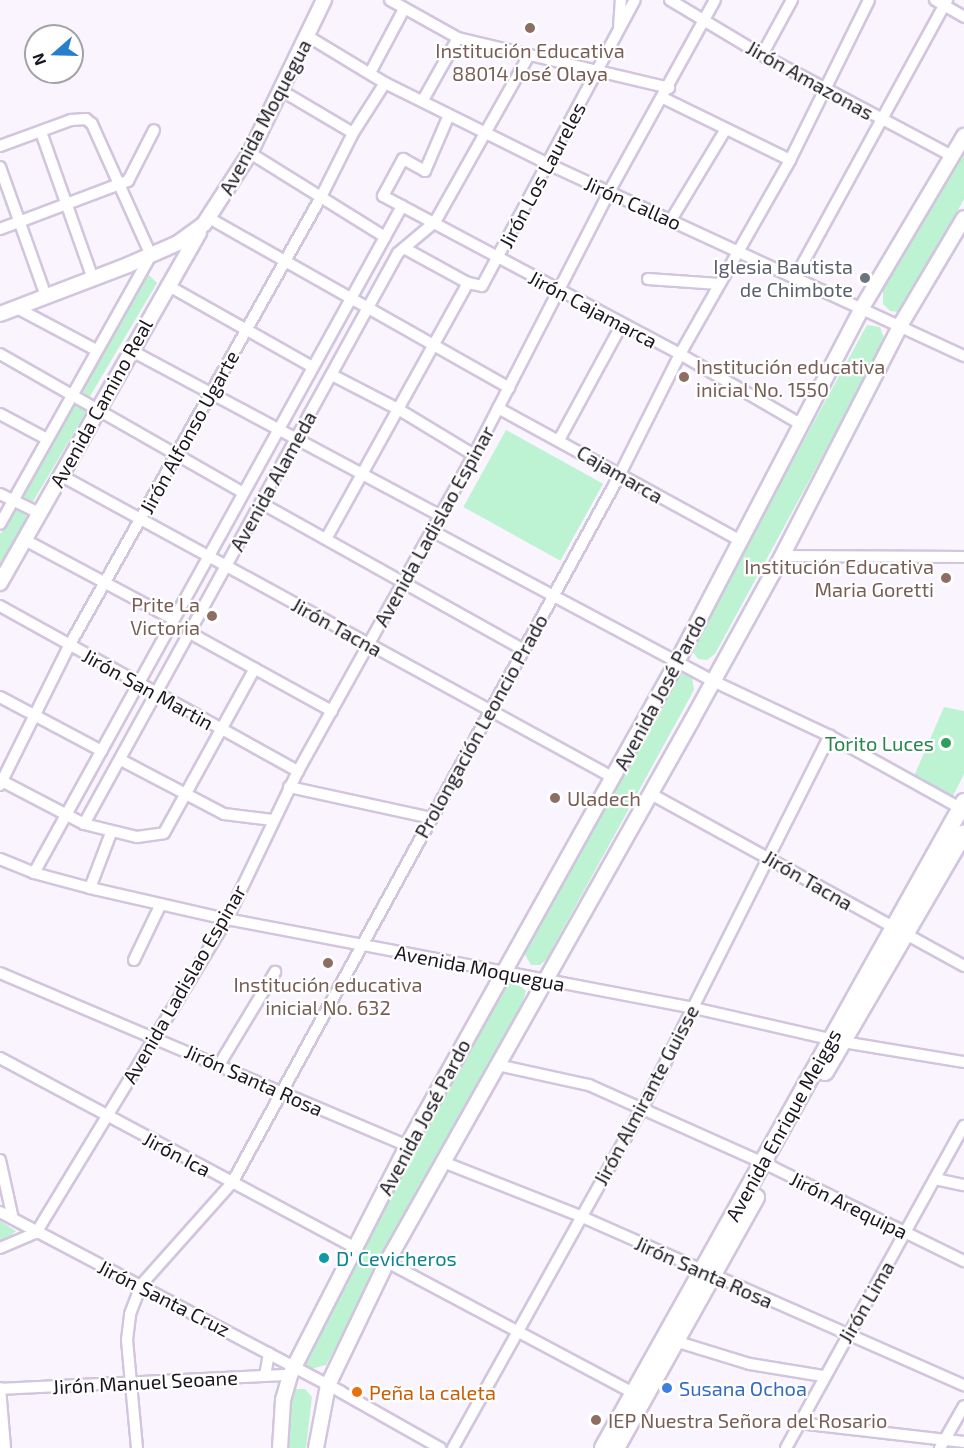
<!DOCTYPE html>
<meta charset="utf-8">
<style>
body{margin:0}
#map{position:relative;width:964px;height:1448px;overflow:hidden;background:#faf4ff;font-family:"Exo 2",sans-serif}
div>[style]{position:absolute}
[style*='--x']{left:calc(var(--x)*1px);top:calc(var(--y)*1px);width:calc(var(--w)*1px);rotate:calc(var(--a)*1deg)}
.green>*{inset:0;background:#bdf3d3;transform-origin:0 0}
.roads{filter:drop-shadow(2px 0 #d2c5de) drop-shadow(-2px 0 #d2c5de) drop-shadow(0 2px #d2c5de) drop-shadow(0 -2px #d2c5de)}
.minor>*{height:10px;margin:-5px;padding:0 5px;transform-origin:5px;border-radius:5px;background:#fff}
.major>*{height:14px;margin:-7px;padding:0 7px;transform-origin:7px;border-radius:7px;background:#fff}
.highway>*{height:16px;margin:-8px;padding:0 8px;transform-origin:8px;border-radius:8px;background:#fff}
.dots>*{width:16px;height:16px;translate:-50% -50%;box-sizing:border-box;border:3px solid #fff;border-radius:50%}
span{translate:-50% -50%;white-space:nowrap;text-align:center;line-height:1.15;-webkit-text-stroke:4.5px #fff;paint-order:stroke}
.education-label{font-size:20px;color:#785e54}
.left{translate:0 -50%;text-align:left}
.right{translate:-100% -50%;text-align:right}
.street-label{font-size:20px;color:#1b1720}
.worship-label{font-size:20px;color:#5b616d}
.leisure-label{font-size:20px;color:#27864d}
.culture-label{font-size:20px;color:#0d838f}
.shop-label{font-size:20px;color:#366cbe}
.food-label{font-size:20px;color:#c56008}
.north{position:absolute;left:24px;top:24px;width:60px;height:60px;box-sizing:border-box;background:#fff;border:2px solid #a4a2a6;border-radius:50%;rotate:250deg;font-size:16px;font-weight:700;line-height:24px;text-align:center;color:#1b1720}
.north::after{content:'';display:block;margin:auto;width:21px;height:27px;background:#277ecc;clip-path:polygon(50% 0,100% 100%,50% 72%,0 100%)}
</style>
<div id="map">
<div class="green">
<i style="clip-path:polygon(964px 146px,964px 199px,905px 308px,900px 312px,890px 311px,883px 304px,883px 290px)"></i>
<i style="clip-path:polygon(146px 272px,157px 283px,89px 398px,79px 388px)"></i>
<i style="clip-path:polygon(867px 325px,880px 327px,885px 341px,715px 654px,707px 660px,698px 659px,690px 648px)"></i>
<i style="clip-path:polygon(76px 403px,86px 412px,31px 505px,21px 495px,72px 404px)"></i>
<i style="left:506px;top:430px;width:111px;height:88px;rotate:29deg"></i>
<i style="clip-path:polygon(18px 508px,28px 517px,0 568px,0 534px)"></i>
<i style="clip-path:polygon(680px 673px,692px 677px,694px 690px,546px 960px,540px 965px,531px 965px,522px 950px,675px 674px)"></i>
<i style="clip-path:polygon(944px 707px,964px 711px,964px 774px,953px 796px,914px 776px)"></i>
<i style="clip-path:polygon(512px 980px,526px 991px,522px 1004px,326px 1365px,311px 1369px,303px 1363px,386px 1197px,503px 984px)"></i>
<i style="clip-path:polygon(0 1221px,16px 1231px,0 1244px)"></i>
<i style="clip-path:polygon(291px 1389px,305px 1389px,312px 1397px,306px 1448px,282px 1448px)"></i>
</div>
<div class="roads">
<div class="minor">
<i style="--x:390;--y:0;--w:78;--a:29.2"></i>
<i style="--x:458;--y:38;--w:217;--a:13.3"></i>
<i style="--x:670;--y:0;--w:107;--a:30.9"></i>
<i style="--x:762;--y:55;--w:215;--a:28"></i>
<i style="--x:935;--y:0;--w:34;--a:30"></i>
<i style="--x:619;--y:27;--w:27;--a:-86"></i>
<i style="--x:309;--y:37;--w:89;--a:31.2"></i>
<i style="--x:385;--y:83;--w:180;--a:26.4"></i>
<i style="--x:546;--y:163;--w:460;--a:24.8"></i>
<i style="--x:762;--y:55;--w:63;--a:-61.4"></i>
<i style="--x:370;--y:73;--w:72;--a:-62"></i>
<i style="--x:282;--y:91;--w:82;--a:30.6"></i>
<i style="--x:663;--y:98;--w:141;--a:26"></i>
<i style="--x:423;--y:100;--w:71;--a:-60.6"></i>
<i style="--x:449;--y:115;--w:61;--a:113.2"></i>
<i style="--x:425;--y:171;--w:25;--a:-151"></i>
<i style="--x:403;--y:159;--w:42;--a:118.4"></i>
<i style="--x:383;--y:196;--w:336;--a:28"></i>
<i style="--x:680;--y:354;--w:141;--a:30.2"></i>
<i style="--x:41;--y:132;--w:156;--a:70.5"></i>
<i style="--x:0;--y:146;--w:76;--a:-20.1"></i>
<i style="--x:71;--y:120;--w:15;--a:-4"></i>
<i style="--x:86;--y:119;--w:8;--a:40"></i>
<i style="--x:92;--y:124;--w:144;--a:65.8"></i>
<i style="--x:151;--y:255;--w:308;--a:119.3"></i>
<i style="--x:250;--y:153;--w:159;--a:31.9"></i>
<i style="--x:0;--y:167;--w:137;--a:70.4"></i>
<i style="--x:209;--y:218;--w:345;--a:29.5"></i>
<i style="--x:671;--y:220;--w:106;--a:-58.9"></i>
<i style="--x:0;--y:229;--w:137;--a:-20.6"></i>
<i style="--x:128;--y:181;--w:57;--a:-63"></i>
<i style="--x:404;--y:248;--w:73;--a:28.7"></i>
<i style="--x:468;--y:283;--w:14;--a:12"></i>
<i style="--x:482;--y:286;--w:324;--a:-61.9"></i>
<i style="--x:796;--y:276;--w:315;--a:-61.3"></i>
<i style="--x:648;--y:279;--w:71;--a:4"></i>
<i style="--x:167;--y:285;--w:165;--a:29.4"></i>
<i style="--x:17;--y:308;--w:89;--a:28"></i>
<i style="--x:130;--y:350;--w:350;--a:28.1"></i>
<i style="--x:0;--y:354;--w:279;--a:29.7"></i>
<i style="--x:332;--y:375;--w:74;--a:27.3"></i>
<i style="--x:398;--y:409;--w:89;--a:31.2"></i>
<i style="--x:498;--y:408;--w:277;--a:28.7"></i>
<i style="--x:0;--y:414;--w:51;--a:28.1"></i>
<i style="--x:559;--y:440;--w:130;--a:-61.5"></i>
<i style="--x:60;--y:475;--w:631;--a:28.68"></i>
<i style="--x:0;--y:494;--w:43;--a:26"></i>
<i style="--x:261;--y:503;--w:301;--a:29.2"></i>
<i style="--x:432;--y:531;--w:319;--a:28.1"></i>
<i style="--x:713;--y:681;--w:129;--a:25.2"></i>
<i style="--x:830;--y:736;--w:149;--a:29"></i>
<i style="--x:326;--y:539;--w:293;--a:-61"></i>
<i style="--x:25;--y:540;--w:168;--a:28.1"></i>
<i style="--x:782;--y:556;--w:182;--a:0.3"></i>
<i style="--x:0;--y:606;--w:341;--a:29"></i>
<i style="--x:190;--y:633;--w:162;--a:28.8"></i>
<i style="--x:0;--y:697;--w:115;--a:27.9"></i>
<i style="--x:121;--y:760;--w:116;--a:27.7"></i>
<i style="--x:224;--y:814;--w:49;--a:7"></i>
<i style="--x:0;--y:780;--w:95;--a:27.6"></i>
<i style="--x:84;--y:824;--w:652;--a:-61.19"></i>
<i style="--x:398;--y:253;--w:48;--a:-40"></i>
<i style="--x:435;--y:222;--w:189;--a:-60.6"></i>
<i style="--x:0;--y:785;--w:155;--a:-63.6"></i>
<i style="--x:69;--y:646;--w:515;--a:-60.7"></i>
<i style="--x:321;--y:197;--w:72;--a:-63.4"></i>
<i style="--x:353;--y:133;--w:59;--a:-57.4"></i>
<i style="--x:289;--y:787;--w:145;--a:12.3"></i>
<i style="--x:651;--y:794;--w:357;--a:28.8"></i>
<i style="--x:84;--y:824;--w:55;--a:13.8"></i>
<i style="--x:137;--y:837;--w:27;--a:-8"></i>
<i style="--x:164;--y:833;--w:188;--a:-61.1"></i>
<i style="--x:0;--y:859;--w:37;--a:22"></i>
<i style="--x:34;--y:873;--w:58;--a:15"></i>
<i style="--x:90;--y:888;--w:140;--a:12.8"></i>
<i style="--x:227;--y:919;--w:475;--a:10.8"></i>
<i style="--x:694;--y:1008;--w:153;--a:12.9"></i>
<i style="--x:843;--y:1042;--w:123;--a:9.4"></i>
<i style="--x:34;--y:873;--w:762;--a:-61.11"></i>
<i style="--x:90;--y:888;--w:59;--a:-69.1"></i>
<i style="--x:134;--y:960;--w:62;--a:-64.3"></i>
<i style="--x:0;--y:973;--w:442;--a:23"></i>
<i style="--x:0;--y:1058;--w:404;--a:28.1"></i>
<i style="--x:219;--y:1065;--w:109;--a:-58.9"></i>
<i style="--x:497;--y:1065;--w:94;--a:12.3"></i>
<i style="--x:589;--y:1085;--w:201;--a:24.1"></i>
<i style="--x:772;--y:1167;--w:214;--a:26.1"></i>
<i style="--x:0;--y:1160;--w:60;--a:77.6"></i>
<i style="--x:443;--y:1162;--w:147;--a:21.5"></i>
<i style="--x:580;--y:1216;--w:420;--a:23.8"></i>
<i style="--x:935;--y:1179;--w:30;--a:12"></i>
<i style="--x:0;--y:1212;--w:386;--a:27.8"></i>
<i style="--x:341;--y:1392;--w:114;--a:29.5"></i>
<i style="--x:0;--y:1248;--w:39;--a:-23"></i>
<i style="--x:36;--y:1233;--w:368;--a:-58.7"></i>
<i style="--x:227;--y:919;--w:164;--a:-64.4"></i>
<i style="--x:298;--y:771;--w:362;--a:-60.9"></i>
<i style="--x:474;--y:455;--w:296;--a:-62.8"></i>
<i style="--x:609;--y:192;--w:219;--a:-61.1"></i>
<i style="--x:387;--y:1262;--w:279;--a:28"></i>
<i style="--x:678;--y:1342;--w:75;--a:17"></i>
<i style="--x:750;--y:1364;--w:74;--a:9.3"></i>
<i style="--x:265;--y:1376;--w:23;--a:-80"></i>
<i style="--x:0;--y:1388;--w:60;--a:85.2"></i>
<i style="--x:0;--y:1389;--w:290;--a:-2.8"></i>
<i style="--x:799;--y:1423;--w:166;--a:6.6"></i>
<i style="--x:137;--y:1448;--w:108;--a:-95.3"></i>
<i style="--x:127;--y:1340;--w:26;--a:-83"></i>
<i style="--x:130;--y:1314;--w:31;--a:-69"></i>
<i style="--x:141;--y:1285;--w:137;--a:-48.3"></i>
<i style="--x:232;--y:1183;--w:806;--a:-61.3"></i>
<i style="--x:619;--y:476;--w:136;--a:-63.4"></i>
<i style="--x:680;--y:354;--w:223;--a:-60.4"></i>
<i style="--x:790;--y:160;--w:178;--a:-63.7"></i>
<i style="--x:453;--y:1448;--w:388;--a:-60.9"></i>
<i style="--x:642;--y:1109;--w:418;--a:-63.3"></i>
<i style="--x:786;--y:1448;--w:368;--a:-61.1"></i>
<i style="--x:940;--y:1448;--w:48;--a:-60.3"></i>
</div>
<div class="major">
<i style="--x:0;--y:314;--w:137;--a:-20.9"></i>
<i style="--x:128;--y:265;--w:55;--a:-23.7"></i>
<i style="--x:178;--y:243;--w:32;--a:-36"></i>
<i style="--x:204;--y:224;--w:85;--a:-57.1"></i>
<i style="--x:250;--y:153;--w:170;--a:-64.2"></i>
<i style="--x:0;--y:583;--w:403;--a:-60.4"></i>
<i style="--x:280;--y:1448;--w:48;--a:-86.4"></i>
<i style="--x:283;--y:1400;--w:26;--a:-74"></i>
<i style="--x:290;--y:1375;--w:257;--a:-62.9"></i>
<i style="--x:407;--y:1146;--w:554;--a:-60.84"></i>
<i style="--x:677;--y:662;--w:402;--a:-62.4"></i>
<i style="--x:863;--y:306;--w:198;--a:-59.3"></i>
<i style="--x:316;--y:1448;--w:64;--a:-79.2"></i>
<i style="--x:328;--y:1385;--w:136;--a:-64.4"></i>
<i style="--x:387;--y:1262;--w:622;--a:-60.63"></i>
<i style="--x:692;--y:720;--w:187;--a:-61.2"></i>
<i style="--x:782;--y:556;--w:261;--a:-62.8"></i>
<i style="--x:901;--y:324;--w:123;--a:-59.3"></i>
</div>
<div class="highway">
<i style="--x:825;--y:1072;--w:276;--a:-59.8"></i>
<i style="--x:603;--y:1448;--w:740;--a:-60.8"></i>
<i style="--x:616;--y:1448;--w:287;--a:-60.8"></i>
</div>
</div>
<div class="dots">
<i style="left:530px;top:28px;background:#8d6e63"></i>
<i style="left:865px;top:278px;background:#6b7280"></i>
<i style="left:684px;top:377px;background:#8d6e63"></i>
<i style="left:946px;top:578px;background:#8d6e63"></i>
<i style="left:212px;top:616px;background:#8d6e63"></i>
<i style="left:946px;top:743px;background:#2e9e5b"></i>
<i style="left:555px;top:798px;background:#8d6e63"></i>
<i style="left:328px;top:963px;background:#8d6e63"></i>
<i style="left:324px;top:1258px;background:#0f9aa8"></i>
<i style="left:667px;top:1388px;background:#3f7fe0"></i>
<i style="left:357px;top:1392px;background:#e8710a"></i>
<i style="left:596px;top:1420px;background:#8d6e63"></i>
</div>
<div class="education-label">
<span style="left:530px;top:62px">Institución Educativa<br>88014 José Olaya</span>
<span class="left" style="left:696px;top:378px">Institución educativa<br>inicial No. 1550</span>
<span class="right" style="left:934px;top:578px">Institución Educativa<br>Maria Goretti</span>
<span class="right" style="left:200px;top:616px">Prite La<br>Victoria</span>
<span class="left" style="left:567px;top:798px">Uladech</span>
<span style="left:328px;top:996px">Institución educativa<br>inicial No. 632</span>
<span class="left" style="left:608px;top:1420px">IEP Nuestra Señora del Rosario</span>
</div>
<div class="street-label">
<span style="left:810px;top:80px;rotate:29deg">Jirón Amazonas</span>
<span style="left:265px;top:117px;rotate:-62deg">Avenida Moquegua</span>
<span style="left:542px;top:175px;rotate:-62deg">Jirón Los Laureles</span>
<span style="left:633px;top:203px;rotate:24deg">Jirón Callao</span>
<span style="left:593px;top:309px;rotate:28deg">Jirón Cajamarca</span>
<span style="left:101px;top:403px;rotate:-61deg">Avenida Camino Real</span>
<span style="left:189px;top:432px;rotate:-61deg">Jirón Alfonso Ugarte</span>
<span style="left:620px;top:474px;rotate:30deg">Cajamarca</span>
<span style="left:273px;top:481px;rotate:-61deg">Avenida Alameda</span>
<span style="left:434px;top:526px;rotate:-61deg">Avenida Ladislao Espinar</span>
<span style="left:337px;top:627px;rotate:29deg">Jirón Tacna</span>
<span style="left:148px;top:689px;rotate:29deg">Jirón San Martin</span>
<span style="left:660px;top:692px;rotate:-62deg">Avenida José Pardo</span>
<span style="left:481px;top:726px;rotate:-61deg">Prolongación Leoncio Prado</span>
<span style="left:808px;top:880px;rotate:30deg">Jirón Tacna</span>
<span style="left:480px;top:968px;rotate:11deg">Avenida Moquegua</span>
<span style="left:184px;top:984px;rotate:-60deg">Avenida Ladislao Espinar</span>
<span style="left:254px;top:1080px;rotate:24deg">Jirón Santa Rosa</span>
<span style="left:646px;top:1095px;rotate:-62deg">Jirón Almirante Guisse</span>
<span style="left:424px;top:1117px;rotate:-62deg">Avenida José Pardo</span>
<span style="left:783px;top:1125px;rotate:-61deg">Avenida Enrique Meiggs</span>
<span style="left:177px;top:1154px;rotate:28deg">Jirón Ica</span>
<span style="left:849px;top:1205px;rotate:26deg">Jirón Arequipa</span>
<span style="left:704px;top:1272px;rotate:24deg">Jirón Santa Rosa</span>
<span style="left:164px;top:1298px;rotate:27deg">Jirón Santa Cruz</span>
<span style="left:866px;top:1302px;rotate:-60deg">Jirón Lima</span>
<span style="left:145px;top:1382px;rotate:-3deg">Jirón Manuel Seoane</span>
</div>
<div class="worship-label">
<span class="right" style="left:853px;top:278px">Iglesia Bautista<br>de Chimbote</span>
</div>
<div class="leisure-label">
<span class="right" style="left:934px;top:743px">Torito Luces</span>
</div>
<div class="culture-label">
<span class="left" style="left:336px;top:1258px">D' Cevicheros</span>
</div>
<div class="shop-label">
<span class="left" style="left:679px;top:1388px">Susana Ochoa</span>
</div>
<div class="food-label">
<span class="left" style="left:369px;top:1392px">Peña la caleta</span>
</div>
<div class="north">N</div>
</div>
